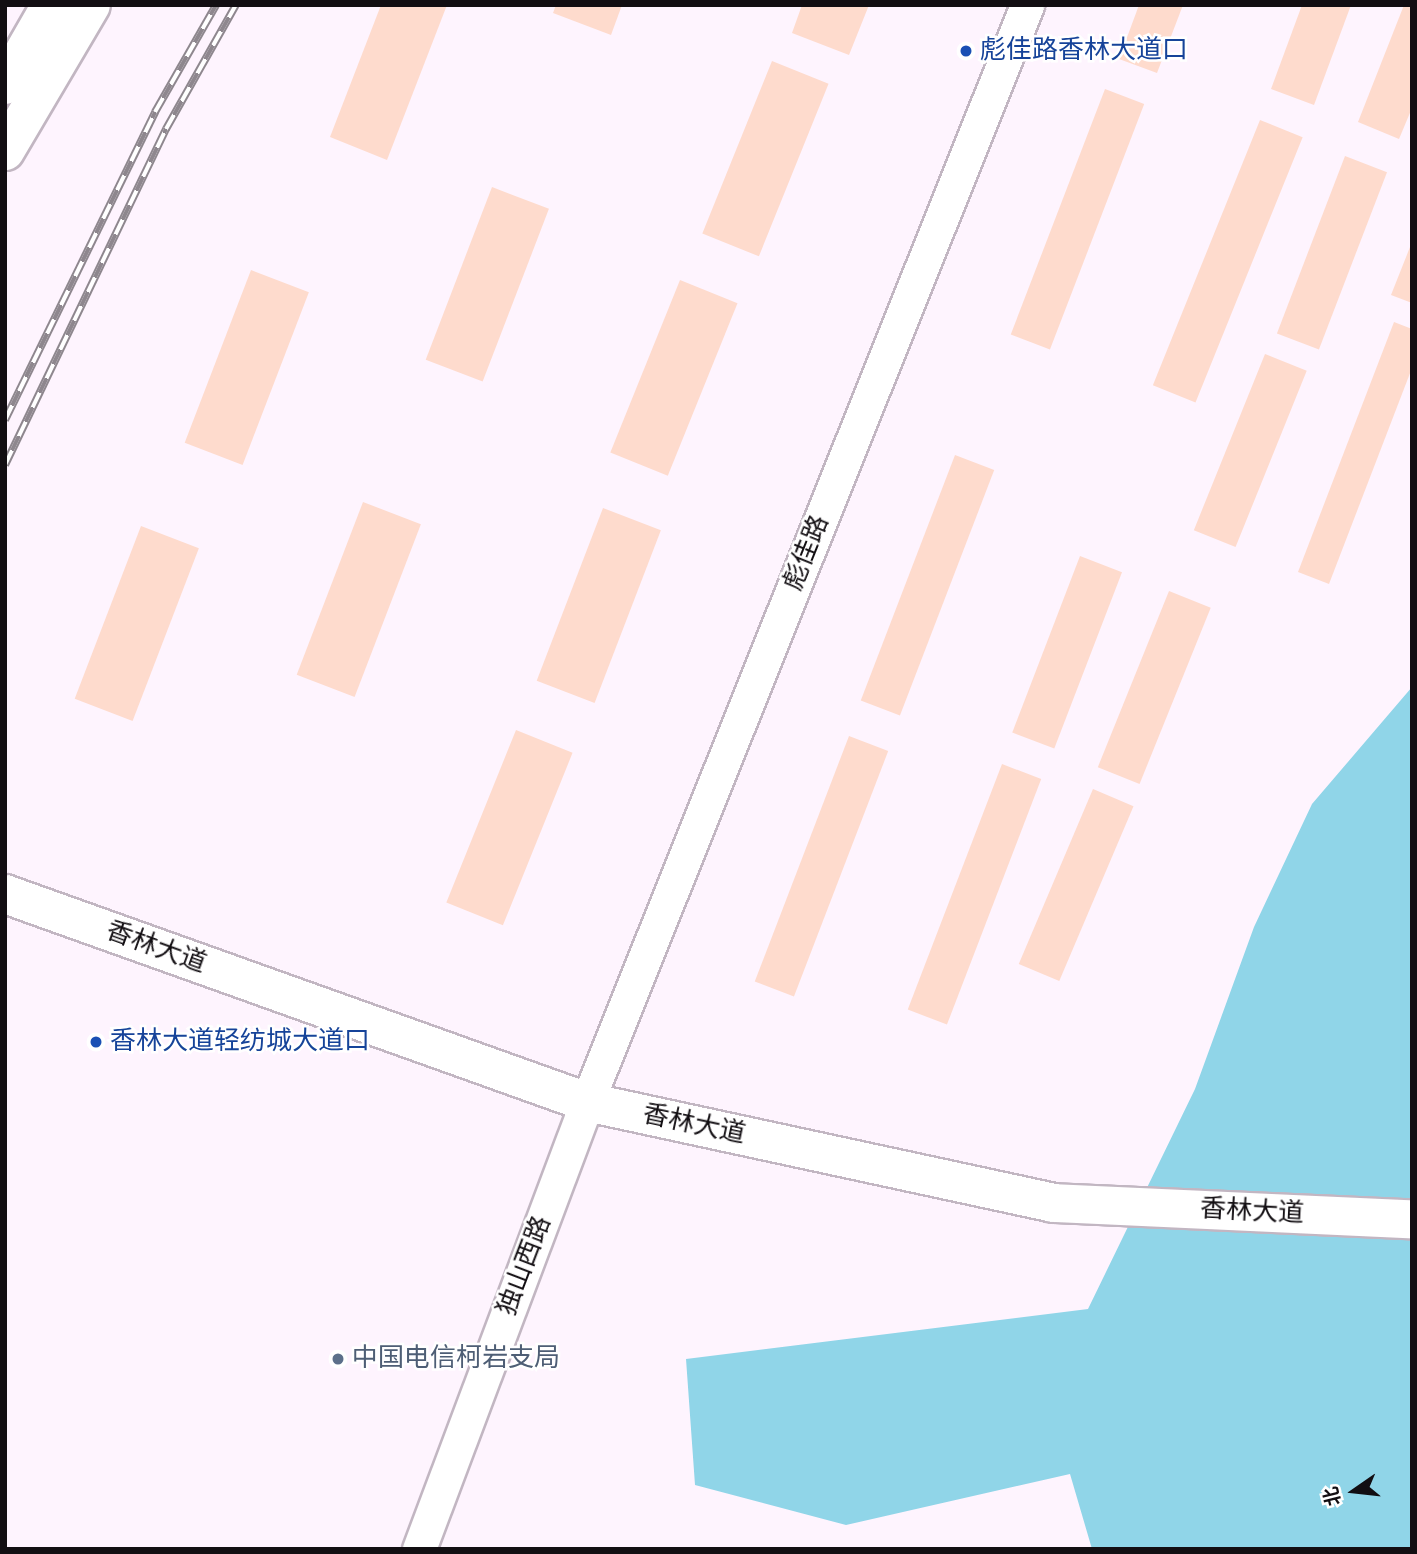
<!DOCTYPE html>
<meta charset="utf-8">
<style>
body{margin:0}
#map{position:relative;width:1417px;height:1554px;overflow:hidden;background:#fef4fe;font-family:Spectral,"Noto Sans SC",serif}
div>[style]{position:absolute}
[style*='--x']{left:calc(var(--x)*1px);top:calc(var(--y)*1px);width:calc(var(--w)*1px);rotate:calc(var(--a)*1deg)}
.water>*{inset:0;background:#90d5e8}
.building>*{inset:0;background:#fedbcd;transform-origin:0 0}
.roads{filter:drop-shadow(2px 0 #c2b6c2) drop-shadow(-2px 0 #c2b6c2) drop-shadow(0 2px #c2b6c2) drop-shadow(0 -2px #c2b6c2)}
.minor>*{height:33px;margin:-16.5px;padding:0 16.5px;transform-origin:16.5px;border-radius:16.5px;background:#fff}
.tertiary>*{height:38px;margin:-19px;padding:0 19px;transform-origin:19px;border-radius:19px;background:#fff}
.primary>*{height:38px;margin:-19px;padding:0 19px;transform-origin:19px;border-radius:19px;background:#fff}
.trunk>*{height:38px;margin:-19px;padding:0 19px;transform-origin:19px;border-radius:19px;background:#fff}
.rail>*{height:8px;margin-top:-4px;transform-origin:0;background:repeating-linear-gradient(90deg,#fff 0 16px,#8e878e 0 32px);box-sizing:border-box;border-block:2px solid #8e878e}
.dots>*{width:19px;height:19px;translate:-50% -50%;box-sizing:border-box;border:4px solid #fff;border-radius:50%}
span{translate:-50% -50%;white-space:nowrap;text-align:center;line-height:1.15;-webkit-text-stroke:5px #fff;paint-order:stroke}
.transit-label{font-size:26px;color:#164399}
.left{translate:0 -50%;text-align:left}
.street-label{font-size:26px;color:#120e12}
.service-label{font-size:26px;color:#4e5e75}
.frame{position:absolute;inset:0;border:7px solid #120e12;pointer-events:none}
.north{position:absolute;left:1319px;top:1456px;width:70px;height:70px;-webkit-text-stroke:5px #fff;paint-order:stroke;rotate:256deg;font-size:19px;font-weight:700;line-height:28px;text-align:center;color:#120e12}
.north::after{content:'';display:block;margin:auto;width:24px;height:32px;background:#120e12;clip-path:polygon(50% 0,100% 100%,50% 72%,0 100%)}
</style>
<div id="map">
<div class="water">
<i style="clip-path:polygon(1412px 687px,1412px 1549px,1092px 1549px,1070px 1474px,846px 1525px,695px 1485px,686px 1359px,1088px 1309px,1195px 1089px,1254px 927px,1312px 804px)"></i>
</div>
<div class="building">
<i style="clip-path:polygon(381px 5px,447px 5px,387px 160px,330px 137px)"></i>
<i style="clip-path:polygon(556px 5px,622px 5px,611px 35px,553px 13px)"></i>
<i style="clip-path:polygon(802px 5px,869px 5px,849px 55px,792px 33px)"></i>
<i style="clip-path:polygon(1139px 5px,1183px 5px,1157px 73px,1119px 59px)"></i>
<i style="clip-path:polygon(1302px 5px,1351px 5px,1314px 105px,1271px 89px)"></i>
<i style="clip-path:polygon(1404px 5px,1412px 5px,1412px 108px,1399px 139px,1358px 122px)"></i>
<i style="left:772px;top:61px;width:61px;height:186px;rotate:22deg"></i>
<i style="left:1105px;top:89px;width:42px;height:263px;rotate:21deg"></i>
<i style="left:1260px;top:120px;width:46px;height:286px;rotate:22deg"></i>
<i style="left:1345px;top:156px;width:45px;height:190px;rotate:21deg"></i>
<i style="left:492px;top:187px;width:61px;height:185px;rotate:21deg"></i>
<i style="clip-path:polygon(1412px 242px,1412px 303px,1391px 295px)"></i>
<i style="left:251px;top:270px;width:62px;height:185px;rotate:21deg"></i>
<i style="left:680px;top:280px;width:62px;height:186px;rotate:22deg"></i>
<i style="clip-path:polygon(1394px 322px,1412px 329px,1412px 368px,1329px 584px,1298px 572px)"></i>
<i style="left:1265px;top:354px;width:45px;height:190px;rotate:22deg"></i>
<i style="left:955px;top:455px;width:42px;height:263px;rotate:21deg"></i>
<i style="left:363px;top:502px;width:62px;height:185px;rotate:21deg"></i>
<i style="left:603px;top:508px;width:62px;height:185px;rotate:21deg"></i>
<i style="left:141px;top:526px;width:62px;height:185px;rotate:21deg"></i>
<i style="left:1080px;top:556px;width:45px;height:189px;rotate:21deg"></i>
<i style="left:1169px;top:591px;width:45px;height:190px;rotate:22deg"></i>
<i style="left:516px;top:730px;width:61px;height:186px;rotate:22deg"></i>
<i style="left:849px;top:736px;width:42px;height:263px;rotate:21deg"></i>
<i style="left:1002px;top:764px;width:42px;height:263px;rotate:21deg"></i>
<i style="left:1093px;top:789px;width:44px;height:190px;rotate:23deg"></i>
</div>
<div class="roads">
<div class="minor">
<i style="--x:419;--y:1549;--w:478;--a:-69.4"></i>
<i style="--x:587;--y:1102;--w:1182;--a:-68.14"></i>
</div>
<div class="tertiary">
<i style="--x:5;--y:894;--w:618;--a:19.67"></i>
<i style="--x:587;--y:1102;--w:477;--a:12.2"></i>
<i style="--x:1053;--y:1203;--w:359;--a:2.6"></i>
</div>
<div class="primary">
<i style="--x:5;--y:85;--w:92;--a:-60.1"></i>
</div>
<div class="trunk">
<i style="--x:5;--y:151;--w:169;--a:-59.5"></i>
</div>
</div>
<div class="rail">
<i style="--x:5;--y:420;--w:343;--a:-64"></i>
<i style="--x:155;--y:112;--w:123;--a:-60.3"></i>
<i style="--x:5;--y:465;--w:373;--a:-64.4"></i>
<i style="--x:166;--y:129;--w:142;--a:-60.6"></i>
</div>
<div class="dots">
<i style="left:966px;top:51px;background:#1a4fb4"></i>
<i style="left:96px;top:1042px;background:#1a4fb4"></i>
<i style="left:338px;top:1359px;background:#5c6f8a"></i>
</div>
<div class="transit-label">
<span class="left" style="left:980px;top:51px">彪佳路香林大道口</span>
<span class="left" style="left:110px;top:1042px">香林大道轻纺城大道口</span>
</div>
<div class="street-label">
<span style="left:807px;top:553px;rotate:-68deg">彪佳路</span>
<span style="left:156px;top:948px;rotate:20deg">香林大道</span>
<span style="left:694px;top:1125px;rotate:12deg">香林大道</span>
<span style="left:1252px;top:1212px;rotate:3deg">香林大道</span>
<span style="left:525px;top:1266px;rotate:-69deg">独山西路</span>
</div>
<div class="service-label">
<span class="left" style="left:352px;top:1359px">中国电信柯岩支局</span>
</div>
<div class="frame"></div>
<div class="north">北</div>
</div>
